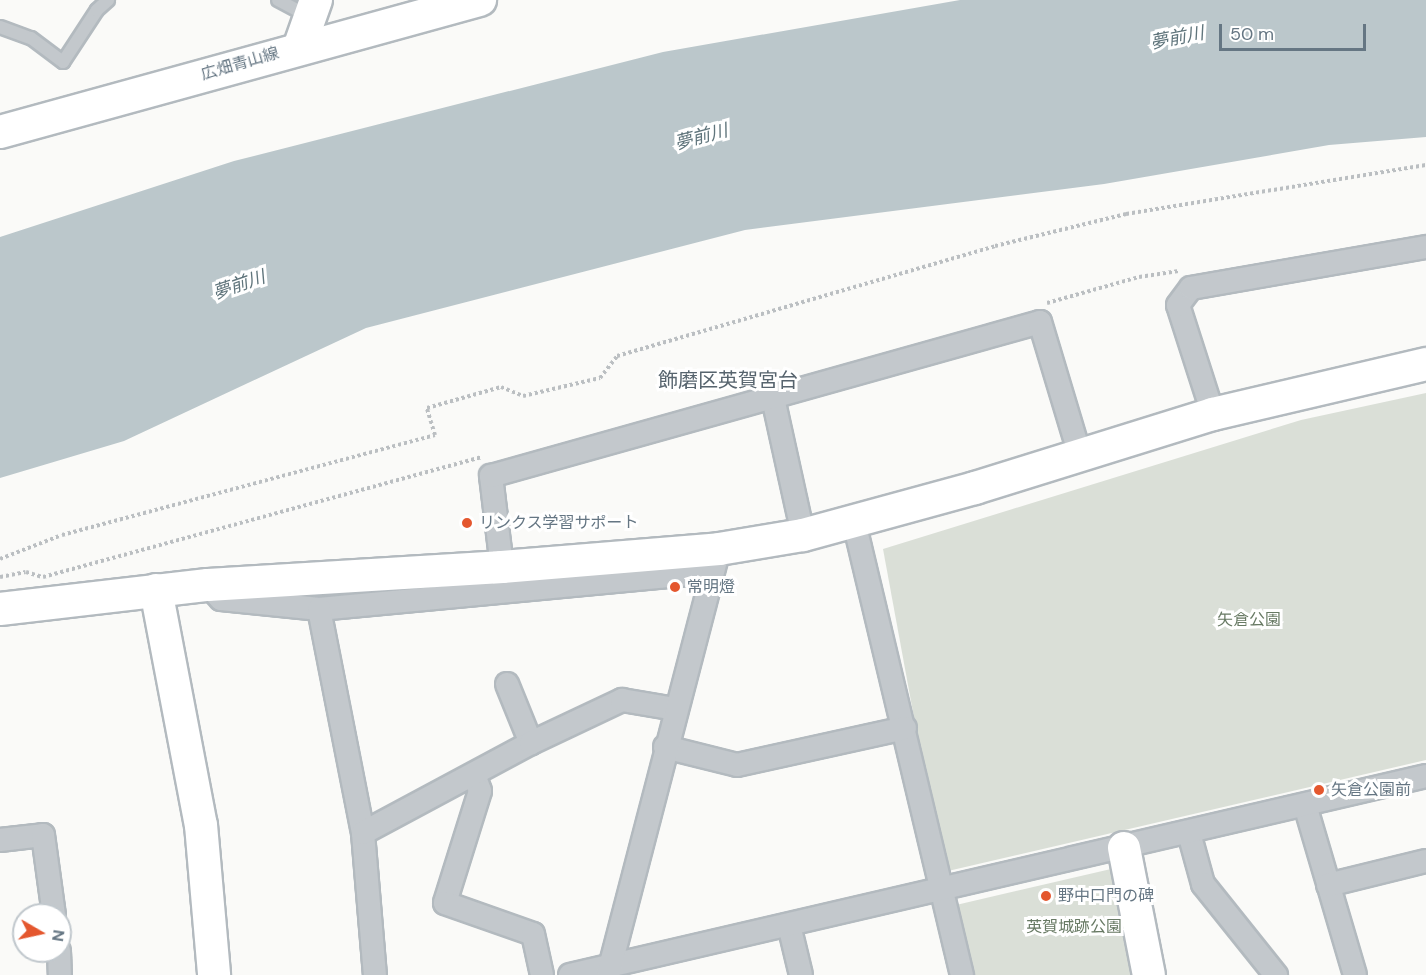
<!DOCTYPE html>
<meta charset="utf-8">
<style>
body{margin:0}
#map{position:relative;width:1426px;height:975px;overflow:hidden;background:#fafaf8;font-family:"DM Sans","Noto Sans JP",sans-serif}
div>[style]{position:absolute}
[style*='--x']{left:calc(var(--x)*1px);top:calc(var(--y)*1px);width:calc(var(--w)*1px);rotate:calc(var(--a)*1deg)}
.green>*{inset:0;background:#dadfd7}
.water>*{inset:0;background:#bbc7cb}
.path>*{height:4px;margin-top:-2px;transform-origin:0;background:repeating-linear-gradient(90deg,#bbbfc2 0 3px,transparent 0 6px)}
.roads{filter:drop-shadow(2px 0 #b3babf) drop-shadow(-2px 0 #b3babf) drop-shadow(0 2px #b3babf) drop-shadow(0 -2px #b3babf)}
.lane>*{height:12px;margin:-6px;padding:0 6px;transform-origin:6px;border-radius:6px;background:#c3c8cc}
.street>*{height:22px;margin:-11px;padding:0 11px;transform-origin:11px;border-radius:11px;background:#c3c8cc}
.secondary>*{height:32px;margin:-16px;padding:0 16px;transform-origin:16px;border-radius:16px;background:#fff}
.dots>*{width:16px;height:16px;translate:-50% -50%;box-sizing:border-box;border:3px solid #fff;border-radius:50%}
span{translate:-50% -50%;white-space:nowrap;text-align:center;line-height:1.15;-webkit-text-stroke:6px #fff;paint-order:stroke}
.street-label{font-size:16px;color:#657683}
.poi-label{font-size:16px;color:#657683}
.left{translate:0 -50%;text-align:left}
.park-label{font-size:16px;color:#687a64}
.water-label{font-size:18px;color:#60757c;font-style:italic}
.quarter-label{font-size:20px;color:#57646e}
.north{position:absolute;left:12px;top:903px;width:60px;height:60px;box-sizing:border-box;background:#fff;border:2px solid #c1c8cd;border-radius:50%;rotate:99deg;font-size:16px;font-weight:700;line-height:24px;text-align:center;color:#657683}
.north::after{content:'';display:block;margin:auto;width:21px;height:27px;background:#e4572e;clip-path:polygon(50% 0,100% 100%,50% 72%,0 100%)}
.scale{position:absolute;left:1219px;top:24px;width:147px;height:27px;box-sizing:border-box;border:3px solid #657683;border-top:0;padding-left:8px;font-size:18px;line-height:21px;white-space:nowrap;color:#657683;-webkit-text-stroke:4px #fff;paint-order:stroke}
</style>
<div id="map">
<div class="green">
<i style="clip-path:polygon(1426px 393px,1426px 760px,948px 871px,915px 723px,883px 549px,1301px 420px)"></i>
<i style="clip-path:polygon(1111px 869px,1135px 975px,972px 975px,956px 905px)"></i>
</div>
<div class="water">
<i style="clip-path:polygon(960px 0,1426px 0,1426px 137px,1329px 145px,1104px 184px,745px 230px,366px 328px,124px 441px,0 478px,0 237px,234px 161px,663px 52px)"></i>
</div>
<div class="path">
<i style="--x:1047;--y:303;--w:96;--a:-15.8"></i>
<i style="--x:1139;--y:277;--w:40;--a:-8.5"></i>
<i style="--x:0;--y:559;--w:66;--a:-21.2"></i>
<i style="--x:62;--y:535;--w:386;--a:-15"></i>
<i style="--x:435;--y:435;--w:28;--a:-107"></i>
<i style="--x:427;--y:408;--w:77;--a:-15.8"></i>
<i style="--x:501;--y:387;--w:24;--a:22"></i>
<i style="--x:523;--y:396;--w:79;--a:-13.2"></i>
<i style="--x:600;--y:378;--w:28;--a:-52"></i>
<i style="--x:617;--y:356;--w:394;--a:-16.2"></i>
<i style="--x:995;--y:246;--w:135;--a:-13.7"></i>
<i style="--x:1126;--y:214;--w:304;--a:-9.3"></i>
<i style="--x:0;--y:577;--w:26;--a:-11"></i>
<i style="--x:26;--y:572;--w:17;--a:17"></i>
<i style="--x:43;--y:577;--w:454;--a:-15.3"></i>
</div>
<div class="roads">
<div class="lane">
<i style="--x:278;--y:0;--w:34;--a:28"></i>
<i style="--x:0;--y:27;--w:33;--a:20"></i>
<i style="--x:31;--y:38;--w:40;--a:37"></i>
<i style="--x:63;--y:62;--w:62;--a:-56.8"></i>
<i style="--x:97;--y:10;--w:15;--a:-42"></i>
</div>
<div class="street">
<i style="--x:773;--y:398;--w:140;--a:77.6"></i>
<i style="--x:1213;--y:414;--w:114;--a:-107.8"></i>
<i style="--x:1178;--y:305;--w:21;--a:-53"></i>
<i style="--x:1191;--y:288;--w:239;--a:-9.9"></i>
<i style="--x:854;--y:522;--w:466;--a:76.6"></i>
<i style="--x:502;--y:567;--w:92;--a:-96.9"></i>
<i style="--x:491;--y:476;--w:570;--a:-15.67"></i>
<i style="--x:1040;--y:322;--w:139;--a:73.3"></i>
<i style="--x:208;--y:585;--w:19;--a:47"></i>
<i style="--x:221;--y:599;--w:99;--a:5.8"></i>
<i style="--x:319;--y:609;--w:395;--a:-5.4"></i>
<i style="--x:319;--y:609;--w:228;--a:78.9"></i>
<i style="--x:363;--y:833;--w:143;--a:85.2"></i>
<i style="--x:507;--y:684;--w:64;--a:67.9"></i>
<i style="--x:665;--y:747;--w:74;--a:14"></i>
<i style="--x:737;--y:765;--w:172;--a:-12.4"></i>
<i style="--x:474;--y:775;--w:17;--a:69"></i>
<i style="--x:480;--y:791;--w:117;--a:107.4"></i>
<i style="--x:445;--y:903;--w:93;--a:19.4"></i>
<i style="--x:533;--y:934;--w:42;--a:77.6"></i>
<i style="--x:1305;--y:805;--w:177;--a:73.6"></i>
<i style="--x:363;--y:833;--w:191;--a:-28.2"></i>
<i style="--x:531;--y:743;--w:101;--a:-25.3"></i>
<i style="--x:622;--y:700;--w:54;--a:9.6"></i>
<i style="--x:1189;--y:833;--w:53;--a:74.6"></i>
<i style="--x:1203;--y:884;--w:117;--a:51.3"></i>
<i style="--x:0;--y:840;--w:43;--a:-6.6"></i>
<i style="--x:43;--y:835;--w:81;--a:82.2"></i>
<i style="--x:1328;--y:885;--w:101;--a:-13.8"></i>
<i style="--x:789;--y:925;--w:51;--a:76.5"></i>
<i style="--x:59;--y:951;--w:24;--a:88"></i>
<i style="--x:570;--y:975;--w:879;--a:-13.09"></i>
<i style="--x:608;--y:975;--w:430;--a:-75.4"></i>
</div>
<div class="secondary">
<i style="--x:299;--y:48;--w:51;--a:-70.5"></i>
<i style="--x:0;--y:132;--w:498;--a:-15.4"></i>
<i style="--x:156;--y:590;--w:239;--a:79.2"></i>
<i style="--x:201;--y:825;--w:151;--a:85"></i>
<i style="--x:0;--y:609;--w:209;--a:-6.6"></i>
<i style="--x:208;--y:585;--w:295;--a:-3.5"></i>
<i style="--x:502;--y:567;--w:218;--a:-4.7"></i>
<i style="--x:719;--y:549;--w:85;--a:-9.5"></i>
<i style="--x:803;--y:535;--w:178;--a:-15.3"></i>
<i style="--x:975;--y:488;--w:249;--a:-17.3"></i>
<i style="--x:1213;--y:414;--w:219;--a:-13.2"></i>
<i style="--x:1124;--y:848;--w:129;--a:78.9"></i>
</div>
</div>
<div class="dots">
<i style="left:467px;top:523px;background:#e4572e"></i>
<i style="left:675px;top:587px;background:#e4572e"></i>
<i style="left:1319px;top:790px;background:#e4572e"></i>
<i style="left:1046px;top:896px;background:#e4572e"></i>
</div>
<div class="street-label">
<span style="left:240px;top:64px;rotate:-16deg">広畑青山線</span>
</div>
<div class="poi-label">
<span class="left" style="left:479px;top:523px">リンクス学習サポート</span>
<span class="left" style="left:687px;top:587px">常明燈</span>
<span class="left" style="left:1331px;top:790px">矢倉公園前</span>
<span class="left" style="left:1058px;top:896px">野中口門の碑</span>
</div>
<div class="park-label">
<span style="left:1249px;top:620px">矢倉公園</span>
<span style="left:1074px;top:927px">英賀城跡公園</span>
</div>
<div class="water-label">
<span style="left:1177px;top:38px;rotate:-11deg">夢前川</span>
<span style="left:701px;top:137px;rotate:-15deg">夢前川</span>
<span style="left:239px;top:285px;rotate:-19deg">夢前川</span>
</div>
<div class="quarter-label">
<span style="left:728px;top:380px">飾磨区英賀宮台</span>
</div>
<div class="north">N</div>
<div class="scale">50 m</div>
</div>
